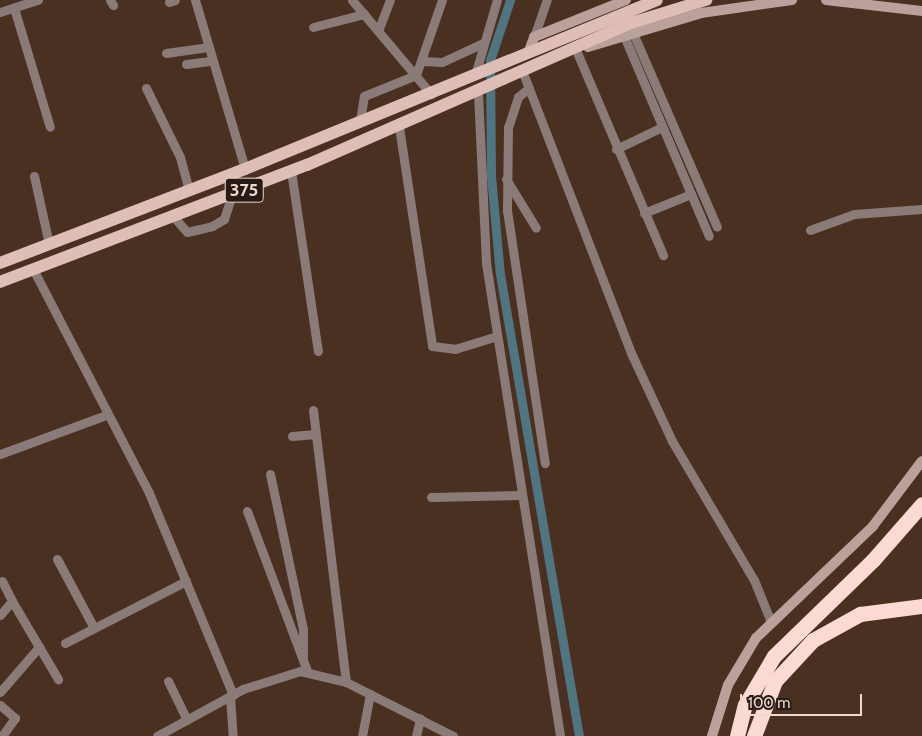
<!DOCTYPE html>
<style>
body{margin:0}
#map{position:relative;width:922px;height:736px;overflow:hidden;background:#4a3021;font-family:Cabin,sans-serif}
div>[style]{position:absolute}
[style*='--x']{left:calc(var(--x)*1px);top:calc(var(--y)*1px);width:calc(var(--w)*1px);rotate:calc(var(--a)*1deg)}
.canal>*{height:9px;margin:-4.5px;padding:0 4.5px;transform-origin:4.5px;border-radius:4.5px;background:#507480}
.minor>*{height:9px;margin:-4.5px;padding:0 4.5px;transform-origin:4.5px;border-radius:4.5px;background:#8b7b78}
.secondary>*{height:10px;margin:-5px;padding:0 5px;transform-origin:5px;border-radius:5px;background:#bba19c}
.primary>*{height:12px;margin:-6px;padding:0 6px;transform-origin:6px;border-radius:6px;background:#dfbeb7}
.motorway>*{height:15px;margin:-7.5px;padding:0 7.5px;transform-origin:7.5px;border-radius:7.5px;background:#fbdad4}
span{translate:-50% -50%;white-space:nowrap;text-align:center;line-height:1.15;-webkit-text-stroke:5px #281b15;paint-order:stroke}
.shield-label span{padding:1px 4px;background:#281b15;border:1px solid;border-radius:4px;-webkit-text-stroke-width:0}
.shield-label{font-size:18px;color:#ebdad1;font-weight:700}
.scale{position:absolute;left:740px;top:694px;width:122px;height:22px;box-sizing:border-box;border:2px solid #ebdad1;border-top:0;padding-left:6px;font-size:15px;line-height:18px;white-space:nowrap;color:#ebdad1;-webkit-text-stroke:4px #281b15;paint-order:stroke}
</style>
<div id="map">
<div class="canal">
<i style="--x:510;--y:0;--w:63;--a:108.4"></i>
<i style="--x:490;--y:60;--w:116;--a:89.5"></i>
<i style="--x:491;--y:176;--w:98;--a:84.8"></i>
<i style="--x:500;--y:274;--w:469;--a:80.3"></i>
</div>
<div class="minor">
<i style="--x:110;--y:0;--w:6;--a:59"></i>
<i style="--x:195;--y:0;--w:176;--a:73.5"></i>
<i style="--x:352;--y:0;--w:123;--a:50"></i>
<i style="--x:169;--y:2;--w:6;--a:-18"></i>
<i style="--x:14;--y:8;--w:124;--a:73.2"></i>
<i style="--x:0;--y:12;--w:40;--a:-18"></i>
<i style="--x:313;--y:27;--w:53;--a:-14.3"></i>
<i style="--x:378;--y:31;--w:33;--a:-69"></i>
<i style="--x:633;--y:33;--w:211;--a:66.6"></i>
<i style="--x:624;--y:36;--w:217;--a:67"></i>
<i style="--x:534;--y:37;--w:39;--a:-71"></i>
<i style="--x:576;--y:50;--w:223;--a:67"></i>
<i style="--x:166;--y:53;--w:42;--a:-8.1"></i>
<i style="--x:423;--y:61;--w:19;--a:3"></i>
<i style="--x:442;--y:62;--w:45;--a:-24.9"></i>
<i style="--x:186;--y:64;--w:26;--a:-7"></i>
<i style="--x:523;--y:73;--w:300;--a:68.9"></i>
<i style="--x:631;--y:353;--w:97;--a:65"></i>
<i style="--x:672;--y:441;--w:161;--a:59.5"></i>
<i style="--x:754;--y:580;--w:45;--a:68"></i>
<i style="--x:475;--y:75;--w:78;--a:-73.7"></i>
<i style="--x:146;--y:88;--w:77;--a:63.8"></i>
<i style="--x:180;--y:157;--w:35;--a:75"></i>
<i style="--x:529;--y:88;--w:14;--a:141"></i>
<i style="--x:518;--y:97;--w:32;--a:108"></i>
<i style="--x:508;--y:127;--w:83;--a:90.7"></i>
<i style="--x:507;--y:210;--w:256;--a:81.5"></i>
<i style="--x:478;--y:93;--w:170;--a:87.3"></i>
<i style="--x:486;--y:263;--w:479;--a:81.1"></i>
<i style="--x:360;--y:121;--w:25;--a:-81"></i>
<i style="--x:364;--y:96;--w:56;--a:-22"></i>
<i style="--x:416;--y:75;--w:79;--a:-70.9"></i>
<i style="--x:399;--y:127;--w:221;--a:81.4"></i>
<i style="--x:432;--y:346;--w:23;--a:7"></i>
<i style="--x:455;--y:349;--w:44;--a:-17.2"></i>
<i style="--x:616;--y:149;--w:51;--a:-25.6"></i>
<i style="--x:291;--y:171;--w:182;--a:81.5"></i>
<i style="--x:34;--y:176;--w:70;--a:77.6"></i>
<i style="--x:506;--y:179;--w:57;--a:58.5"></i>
<i style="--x:644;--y:213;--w:51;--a:-22"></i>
<i style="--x:173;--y:216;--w:21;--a:49"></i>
<i style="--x:187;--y:232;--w:26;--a:-13"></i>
<i style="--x:212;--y:226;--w:14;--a:-30"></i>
<i style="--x:224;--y:219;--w:26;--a:-72"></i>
<i style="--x:810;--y:230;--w:47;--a:-20"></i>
<i style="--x:854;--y:214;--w:68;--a:-4.2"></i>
<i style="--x:33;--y:269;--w:252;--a:62.6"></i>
<i style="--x:149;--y:493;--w:219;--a:67.4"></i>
<i style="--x:313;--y:410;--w:274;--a:83.1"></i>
<i style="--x:292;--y:436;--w:24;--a:-5"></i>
<i style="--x:0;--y:454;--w:113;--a:-20.2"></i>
<i style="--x:270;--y:474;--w:158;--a:78"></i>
<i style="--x:303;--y:629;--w:27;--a:90"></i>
<i style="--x:431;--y:497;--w:90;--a:-1.3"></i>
<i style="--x:247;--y:511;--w:171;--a:69.4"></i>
<i style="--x:57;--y:559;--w:78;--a:61.8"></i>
<i style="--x:2;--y:581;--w:22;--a:63"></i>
<i style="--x:0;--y:615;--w:18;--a:-49"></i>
<i style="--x:12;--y:601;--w:91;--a:59.5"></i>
<i style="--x:65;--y:643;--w:136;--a:-27.1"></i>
<i style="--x:168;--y:681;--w:43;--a:64"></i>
<i style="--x:0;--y:692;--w:60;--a:-49.1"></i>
<i style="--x:230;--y:697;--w:39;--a:86"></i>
<i style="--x:0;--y:705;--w:20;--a:41"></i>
<i style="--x:15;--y:718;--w:22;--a:126"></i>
<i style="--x:157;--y:736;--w:98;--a:-28.7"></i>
<i style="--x:243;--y:689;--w:60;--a:-17.5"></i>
<i style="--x:300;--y:671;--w:47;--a:13.4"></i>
<i style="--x:346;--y:682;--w:120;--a:26.8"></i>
<i style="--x:362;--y:736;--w:43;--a:-79.2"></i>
<i style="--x:416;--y:736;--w:18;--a:-77"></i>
</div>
<div class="secondary">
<i style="--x:826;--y:0;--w:97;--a:6.5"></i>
<i style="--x:588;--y:47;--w:118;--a:-16.7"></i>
<i style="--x:701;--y:13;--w:92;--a:-8.1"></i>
<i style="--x:529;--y:51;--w:15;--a:-70"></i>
<i style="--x:534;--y:37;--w:99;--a:-21.9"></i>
<i style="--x:712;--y:736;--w:53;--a:-72.6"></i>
<i style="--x:728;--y:685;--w:55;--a:-59.2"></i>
<i style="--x:756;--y:638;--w:162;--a:-43.7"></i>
<i style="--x:873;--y:526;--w:81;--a:-53"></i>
</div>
<div class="primary">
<i style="--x:0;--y:263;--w:262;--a:-21"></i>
<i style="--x:245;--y:169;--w:445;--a:-22.3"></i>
<i style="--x:0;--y:282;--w:329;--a:-20.9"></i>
<i style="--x:307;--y:165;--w:351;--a:-23.7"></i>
<i style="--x:628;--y:24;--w:82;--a:-17.1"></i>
</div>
<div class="motorway">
<i style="--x:737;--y:736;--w:32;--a:-76"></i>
<i style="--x:745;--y:705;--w:57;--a:-59.4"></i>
<i style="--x:774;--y:656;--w:138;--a:-44.1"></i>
<i style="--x:873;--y:560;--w:74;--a:-48.8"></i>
<i style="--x:754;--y:736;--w:59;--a:-69.1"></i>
<i style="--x:775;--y:681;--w:56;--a:-47.2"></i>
<i style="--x:813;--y:640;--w:54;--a:-29"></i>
<i style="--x:860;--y:614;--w:63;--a:-7.4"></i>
</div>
<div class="shield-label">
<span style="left:244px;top:190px">375</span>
</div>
<div class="scale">100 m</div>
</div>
